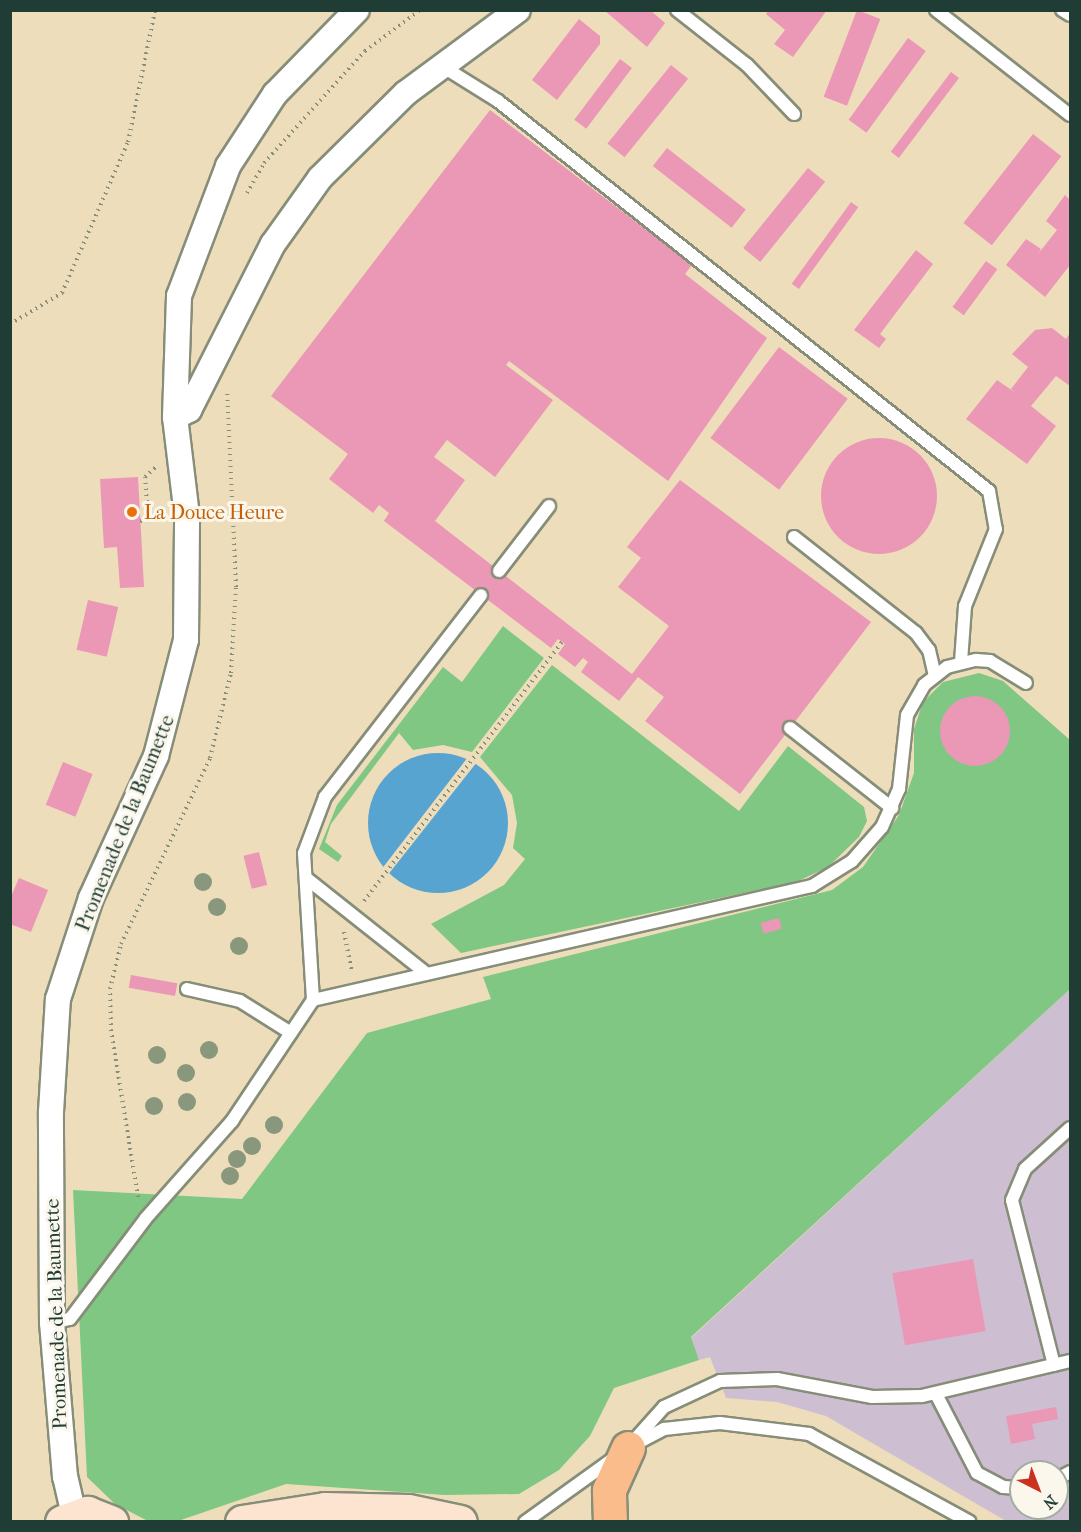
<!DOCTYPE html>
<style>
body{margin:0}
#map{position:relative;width:1081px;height:1532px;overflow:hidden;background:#edb;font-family:"IM FELL French Canon",serif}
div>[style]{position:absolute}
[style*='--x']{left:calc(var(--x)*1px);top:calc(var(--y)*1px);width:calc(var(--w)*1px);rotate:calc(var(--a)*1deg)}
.industrial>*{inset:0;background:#cebed2}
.green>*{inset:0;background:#7fc782}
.water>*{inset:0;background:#58a4d1}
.round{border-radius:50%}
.pier>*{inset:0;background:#edb}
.building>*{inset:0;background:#eb98b6;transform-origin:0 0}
.path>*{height:4px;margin-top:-2px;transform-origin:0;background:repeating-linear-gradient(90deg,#868d78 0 1.5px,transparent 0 6px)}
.roads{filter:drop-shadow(2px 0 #868d78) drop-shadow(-2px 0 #868d78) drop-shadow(0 2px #868d78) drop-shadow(0 -2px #868d78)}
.lane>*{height:12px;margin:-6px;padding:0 6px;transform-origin:6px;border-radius:6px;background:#fff}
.street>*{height:24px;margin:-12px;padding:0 12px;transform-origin:12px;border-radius:12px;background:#fff}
.secondary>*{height:33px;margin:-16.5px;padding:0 16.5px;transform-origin:16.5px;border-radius:16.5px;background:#fde4d0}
.highway>*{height:33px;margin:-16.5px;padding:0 16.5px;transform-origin:16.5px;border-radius:16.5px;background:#f9bc8a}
.trees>*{width:18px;height:18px;margin:-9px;border-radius:50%;background:#89987c}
.dots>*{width:16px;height:16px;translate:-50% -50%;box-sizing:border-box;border:3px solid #fbf7ec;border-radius:50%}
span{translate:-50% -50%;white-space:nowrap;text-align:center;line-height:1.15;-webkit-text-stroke:6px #fbf7ec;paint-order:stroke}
.food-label{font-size:20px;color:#c56008}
.left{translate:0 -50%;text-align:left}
.street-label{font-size:20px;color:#1f3d34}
.frame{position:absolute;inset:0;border:12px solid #1f3d34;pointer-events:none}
.north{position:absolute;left:1009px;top:1460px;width:60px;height:60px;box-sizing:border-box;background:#fbf7ec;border:2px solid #a3ada2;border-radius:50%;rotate:138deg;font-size:16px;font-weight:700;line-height:24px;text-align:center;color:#1f3d34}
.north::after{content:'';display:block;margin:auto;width:21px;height:27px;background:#c8321e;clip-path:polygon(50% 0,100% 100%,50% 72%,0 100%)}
</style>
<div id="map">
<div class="industrial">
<i style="clip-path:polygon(evenodd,1070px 989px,1070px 1521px,1006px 1521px,826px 1416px,777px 1402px,726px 1398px,710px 1357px,699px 1360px,691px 1338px,1070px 989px,1021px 1472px,1057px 1472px,1057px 1508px,1021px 1508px,1021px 1472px)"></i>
</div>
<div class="green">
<i style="clip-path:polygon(503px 626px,544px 658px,472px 752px,443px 745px,413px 750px,399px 733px,331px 824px,325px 842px,342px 856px,338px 862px,319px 849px,337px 805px,443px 667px,462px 682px)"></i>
<i style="clip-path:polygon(552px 665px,739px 811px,788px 746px,864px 807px,867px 821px,859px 837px,828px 867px,796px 882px,461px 953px,431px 924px,504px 885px,525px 859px,513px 848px,517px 823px,512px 795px,480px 757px)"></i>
<i style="clip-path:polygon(evenodd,979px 673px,1003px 681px,1070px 740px,1070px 989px,691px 1337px,699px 1360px,614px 1388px,590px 1436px,559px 1470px,519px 1494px,445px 1495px,286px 1484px,181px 1520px,146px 1520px,115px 1504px,87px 1477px,73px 1190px,242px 1199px,367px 1033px,491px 999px,483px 977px,832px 890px,863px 867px,899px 815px,914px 773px,914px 729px,923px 702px,943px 682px,979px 673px,968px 705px,988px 707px,1002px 723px,1001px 743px,987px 757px,964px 757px,948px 738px,952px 716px,968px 705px)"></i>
</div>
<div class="water">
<i class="round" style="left:368px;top:753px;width:140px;height:140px"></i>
</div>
<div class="pier">
<i style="clip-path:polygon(468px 757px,477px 762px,387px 876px,381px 870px)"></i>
</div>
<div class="building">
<i style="clip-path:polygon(604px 10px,650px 10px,665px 23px,647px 47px)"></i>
<i style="clip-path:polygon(769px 10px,827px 10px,793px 57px,774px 44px,785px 30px,766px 14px)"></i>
<i style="left:857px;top:10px;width:25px;height:93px;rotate:21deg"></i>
<i style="clip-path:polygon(579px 19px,600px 36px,600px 44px,557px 100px,532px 80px)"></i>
<i style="left:908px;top:38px;width:22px;height:101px;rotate:36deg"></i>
<i style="left:620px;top:59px;width:15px;height:76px;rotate:37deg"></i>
<i style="left:671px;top:65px;width:22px;height:101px;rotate:39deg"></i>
<i style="left:951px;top:72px;width:10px;height:100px;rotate:37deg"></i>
<i style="clip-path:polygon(490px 110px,692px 265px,685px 274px,767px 338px,668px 481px,509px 361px,506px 365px,553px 400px,495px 477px,447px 440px,434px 457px,465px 480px,435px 521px,632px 674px,669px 626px,618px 587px,641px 558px,627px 547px,680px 480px,871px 622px,740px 794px,645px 721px,664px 697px,638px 677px,619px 701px,581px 672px,588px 662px,583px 658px,575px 667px,558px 654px,565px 644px,558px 639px,551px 648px,384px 521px,389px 513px,379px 505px,373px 513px,329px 479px,348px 454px,271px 396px)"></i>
<i style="left:1033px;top:134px;width:36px;height:113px;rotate:38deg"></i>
<i style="left:667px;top:148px;width:100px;height:23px;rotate:38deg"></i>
<i style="left:808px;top:168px;width:22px;height:103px;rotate:39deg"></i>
<i style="clip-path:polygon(1065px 195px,1070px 200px,1070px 265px,1045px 297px,1006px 265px,1026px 239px,1041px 249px,1038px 254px,1057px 230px,1046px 221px)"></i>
<i style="left:851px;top:202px;width:9px;height:101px;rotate:36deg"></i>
<i style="clip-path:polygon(916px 250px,933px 264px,880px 334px,886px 339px,879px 348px,854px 330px)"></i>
<i style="left:986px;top:261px;width:14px;height:57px;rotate:36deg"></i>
<i style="clip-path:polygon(1052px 328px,1066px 339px,1070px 333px,1070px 386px,1056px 376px,1031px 406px,1056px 426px,1027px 464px,966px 419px,997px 380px,1016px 393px,1011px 389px,1028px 367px,1012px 354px,1035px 330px)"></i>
<i style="left:779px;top:347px;width:86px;height:114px;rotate:37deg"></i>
<i class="round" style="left:821px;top:438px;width:116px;height:116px"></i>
<i style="clip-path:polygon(138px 477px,144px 587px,120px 588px,117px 547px,104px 548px,100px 479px)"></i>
<i style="left:88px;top:600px;width:31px;height:51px;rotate:13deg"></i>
<i class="round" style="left:940px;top:696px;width:70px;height:70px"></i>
<i style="left:63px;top:762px;width:32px;height:46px;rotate:22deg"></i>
<i style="left:259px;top:852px;width:34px;height:16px;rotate:76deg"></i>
<i style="clip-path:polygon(19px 878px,48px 890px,31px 932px,10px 924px,10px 899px)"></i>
<i style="left:779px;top:918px;width:11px;height:19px;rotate:75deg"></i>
<i style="left:131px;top:975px;width:47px;height:13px;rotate:10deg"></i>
<i style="left:973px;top:1259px;width:73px;height:82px;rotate:80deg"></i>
<i style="clip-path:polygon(1056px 1407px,1058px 1419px,1032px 1424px,1035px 1439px,1011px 1444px,1006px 1416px)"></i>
</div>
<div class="path">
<i style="--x:247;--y:193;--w:34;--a:-60"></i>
<i style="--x:264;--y:163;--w:151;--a:-48"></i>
<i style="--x:365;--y:51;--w:69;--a:-36.7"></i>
<i style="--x:10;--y:324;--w:61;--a:-30.8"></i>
<i style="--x:62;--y:293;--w:165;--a:-66.4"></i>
<i style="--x:128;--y:142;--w:135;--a:-78.4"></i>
<i style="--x:148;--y:520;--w:43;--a:-94"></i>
<i style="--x:145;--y:477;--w:16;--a:-43"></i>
<i style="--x:140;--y:521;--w:24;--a:-7"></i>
<i style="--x:364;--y:901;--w:326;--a:-52.6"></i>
<i style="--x:344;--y:932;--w:41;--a:78.7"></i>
<i style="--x:138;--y:1197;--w:168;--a:-99.2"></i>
<i style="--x:111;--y:1031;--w:42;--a:-91.4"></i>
<i style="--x:110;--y:989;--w:46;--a:-76.3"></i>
<i style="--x:121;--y:944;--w:206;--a:-64.4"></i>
<i style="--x:210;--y:758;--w:88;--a:-76.1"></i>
<i style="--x:231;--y:673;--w:86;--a:-86.7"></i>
<i style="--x:236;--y:587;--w:195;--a:-92.6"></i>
</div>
<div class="roads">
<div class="lane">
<i style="--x:677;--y:10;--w:89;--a:38.2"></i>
<i style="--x:747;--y:65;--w:68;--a:46.2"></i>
<i style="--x:936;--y:10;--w:170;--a:38.1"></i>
<i style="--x:1062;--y:10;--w:9;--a:32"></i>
<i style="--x:442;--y:66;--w:66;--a:32"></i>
<i style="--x:498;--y:101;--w:627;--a:38.46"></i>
<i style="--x:989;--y:491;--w:39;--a:80"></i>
<i style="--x:996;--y:529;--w:83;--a:111.9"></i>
<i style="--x:965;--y:606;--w:56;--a:94.1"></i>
<i style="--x:794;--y:537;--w:155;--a:38.2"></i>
<i style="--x:916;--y:633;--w:21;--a:53"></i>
<i style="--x:929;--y:650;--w:26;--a:77"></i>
<i style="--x:499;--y:571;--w:82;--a:-52.4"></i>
<i style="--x:790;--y:728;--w:130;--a:38.1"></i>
<i style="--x:306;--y:878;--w:154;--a:38.4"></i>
<i style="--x:187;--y:989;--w:54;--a:12.8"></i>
<i style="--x:240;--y:1001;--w:60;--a:32.1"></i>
<i style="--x:313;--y:1000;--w:512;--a:-12.87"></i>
<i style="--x:812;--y:886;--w:47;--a:-32"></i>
<i style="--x:852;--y:861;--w:45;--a:-48.6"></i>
<i style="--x:882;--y:827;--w:42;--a:-65.9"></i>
<i style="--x:899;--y:789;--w:74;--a:-83.8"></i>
<i style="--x:907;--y:715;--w:34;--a:-60"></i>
<i style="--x:924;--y:685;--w:29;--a:-38"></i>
<i style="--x:947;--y:667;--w:30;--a:-14"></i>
<i style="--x:976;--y:660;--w:14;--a:4"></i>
<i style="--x:990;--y:661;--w:42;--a:31.4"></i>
<i style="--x:52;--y:1323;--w:18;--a:-13"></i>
<i style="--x:70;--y:1319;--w:126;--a:-53"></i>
<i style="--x:146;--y:1218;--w:130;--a:-48.4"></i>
<i style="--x:232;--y:1121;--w:146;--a:-56.2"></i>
<i style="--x:313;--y:1000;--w:147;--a:-93.5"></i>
<i style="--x:304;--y:853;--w:60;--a:-69.4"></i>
<i style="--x:325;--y:797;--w:255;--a:-52.3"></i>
<i style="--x:1054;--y:1365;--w:170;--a:-104.3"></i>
<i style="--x:1012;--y:1200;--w:34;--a:-67"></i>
<i style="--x:1025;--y:1169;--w:61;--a:-42.3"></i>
<i style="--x:936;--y:1394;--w:89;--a:62.6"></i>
<i style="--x:977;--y:1473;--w:30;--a:28"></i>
<i style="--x:1003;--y:1487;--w:18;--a:3"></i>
<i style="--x:630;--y:1445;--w:51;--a:-48.2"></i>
<i style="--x:664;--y:1407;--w:62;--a:-24.9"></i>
<i style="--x:720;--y:1381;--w:57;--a:-2"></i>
<i style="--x:777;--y:1379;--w:97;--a:10.7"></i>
<i style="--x:872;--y:1397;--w:50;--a:-1.1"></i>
<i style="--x:922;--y:1396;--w:152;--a:-13.3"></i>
<i style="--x:628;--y:1448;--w:41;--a:-27.8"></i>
<i style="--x:664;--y:1429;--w:56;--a:-6.1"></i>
<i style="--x:720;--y:1423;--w:90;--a:7"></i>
<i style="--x:809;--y:1434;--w:183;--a:28.7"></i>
<i style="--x:1057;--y:1479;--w:15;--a:-28"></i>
<i style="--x:525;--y:1522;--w:110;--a:-35.7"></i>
</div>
<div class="street">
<i style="--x:175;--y:417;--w:16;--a:-27"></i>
<i style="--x:189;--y:410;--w:186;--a:-63.2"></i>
<i style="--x:273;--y:244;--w:81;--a:-54.5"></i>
<i style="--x:320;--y:178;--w:121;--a:-44.7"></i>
<i style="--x:406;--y:93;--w:139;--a:-36.5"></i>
<i style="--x:74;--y:1515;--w:39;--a:-103"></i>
<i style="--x:65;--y:1477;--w:155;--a:-94.8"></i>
<i style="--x:52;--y:1323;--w:211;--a:-90.3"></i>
<i style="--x:51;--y:1112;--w:113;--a:-86.5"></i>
<i style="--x:58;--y:999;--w:106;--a:-71.9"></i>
<i style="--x:91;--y:898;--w:156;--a:-65.4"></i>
<i style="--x:156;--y:756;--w:120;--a:-75.5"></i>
<i style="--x:186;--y:640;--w:124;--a:-89.5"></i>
<i style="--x:187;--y:516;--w:100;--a:-96.9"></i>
<i style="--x:175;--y:417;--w:121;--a:-88.1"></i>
<i style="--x:179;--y:296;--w:139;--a:-69.3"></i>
<i style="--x:228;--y:166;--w:86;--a:-56.9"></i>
<i style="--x:275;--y:94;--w:117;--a:-45.7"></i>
</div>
<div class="secondary">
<i style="--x:62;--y:1522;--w:27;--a:-20"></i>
<i style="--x:87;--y:1513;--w:26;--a:21"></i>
<i style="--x:242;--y:1522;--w:84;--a:-8.9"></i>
<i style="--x:325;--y:1509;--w:83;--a:1.4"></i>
<i style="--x:408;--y:1511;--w:53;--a:11.9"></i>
</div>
<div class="highway">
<i style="--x:610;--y:1522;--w:32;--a:-92"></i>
<i style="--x:609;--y:1490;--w:46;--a:-65.7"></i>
</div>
</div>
<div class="trees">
<i style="left:203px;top:882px"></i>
<i style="left:217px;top:907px"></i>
<i style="left:239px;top:946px"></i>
<i style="left:209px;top:1050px"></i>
<i style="left:157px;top:1055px"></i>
<i style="left:186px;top:1073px"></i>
<i style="left:187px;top:1102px"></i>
<i style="left:154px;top:1106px"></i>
<i style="left:274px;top:1125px"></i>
<i style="left:252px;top:1146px"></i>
<i style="left:237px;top:1159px"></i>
<i style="left:230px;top:1176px"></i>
</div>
<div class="dots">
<i style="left:132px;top:512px;background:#e8710a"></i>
</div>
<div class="food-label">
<span class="left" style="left:144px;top:512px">La Douce Heure</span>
</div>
<div class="street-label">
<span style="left:125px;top:823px;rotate:-68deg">Promenade de la Baumette</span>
<span style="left:56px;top:1314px;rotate:-92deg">Promenade de la Baumette</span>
</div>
<div class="frame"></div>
<div class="north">N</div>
</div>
